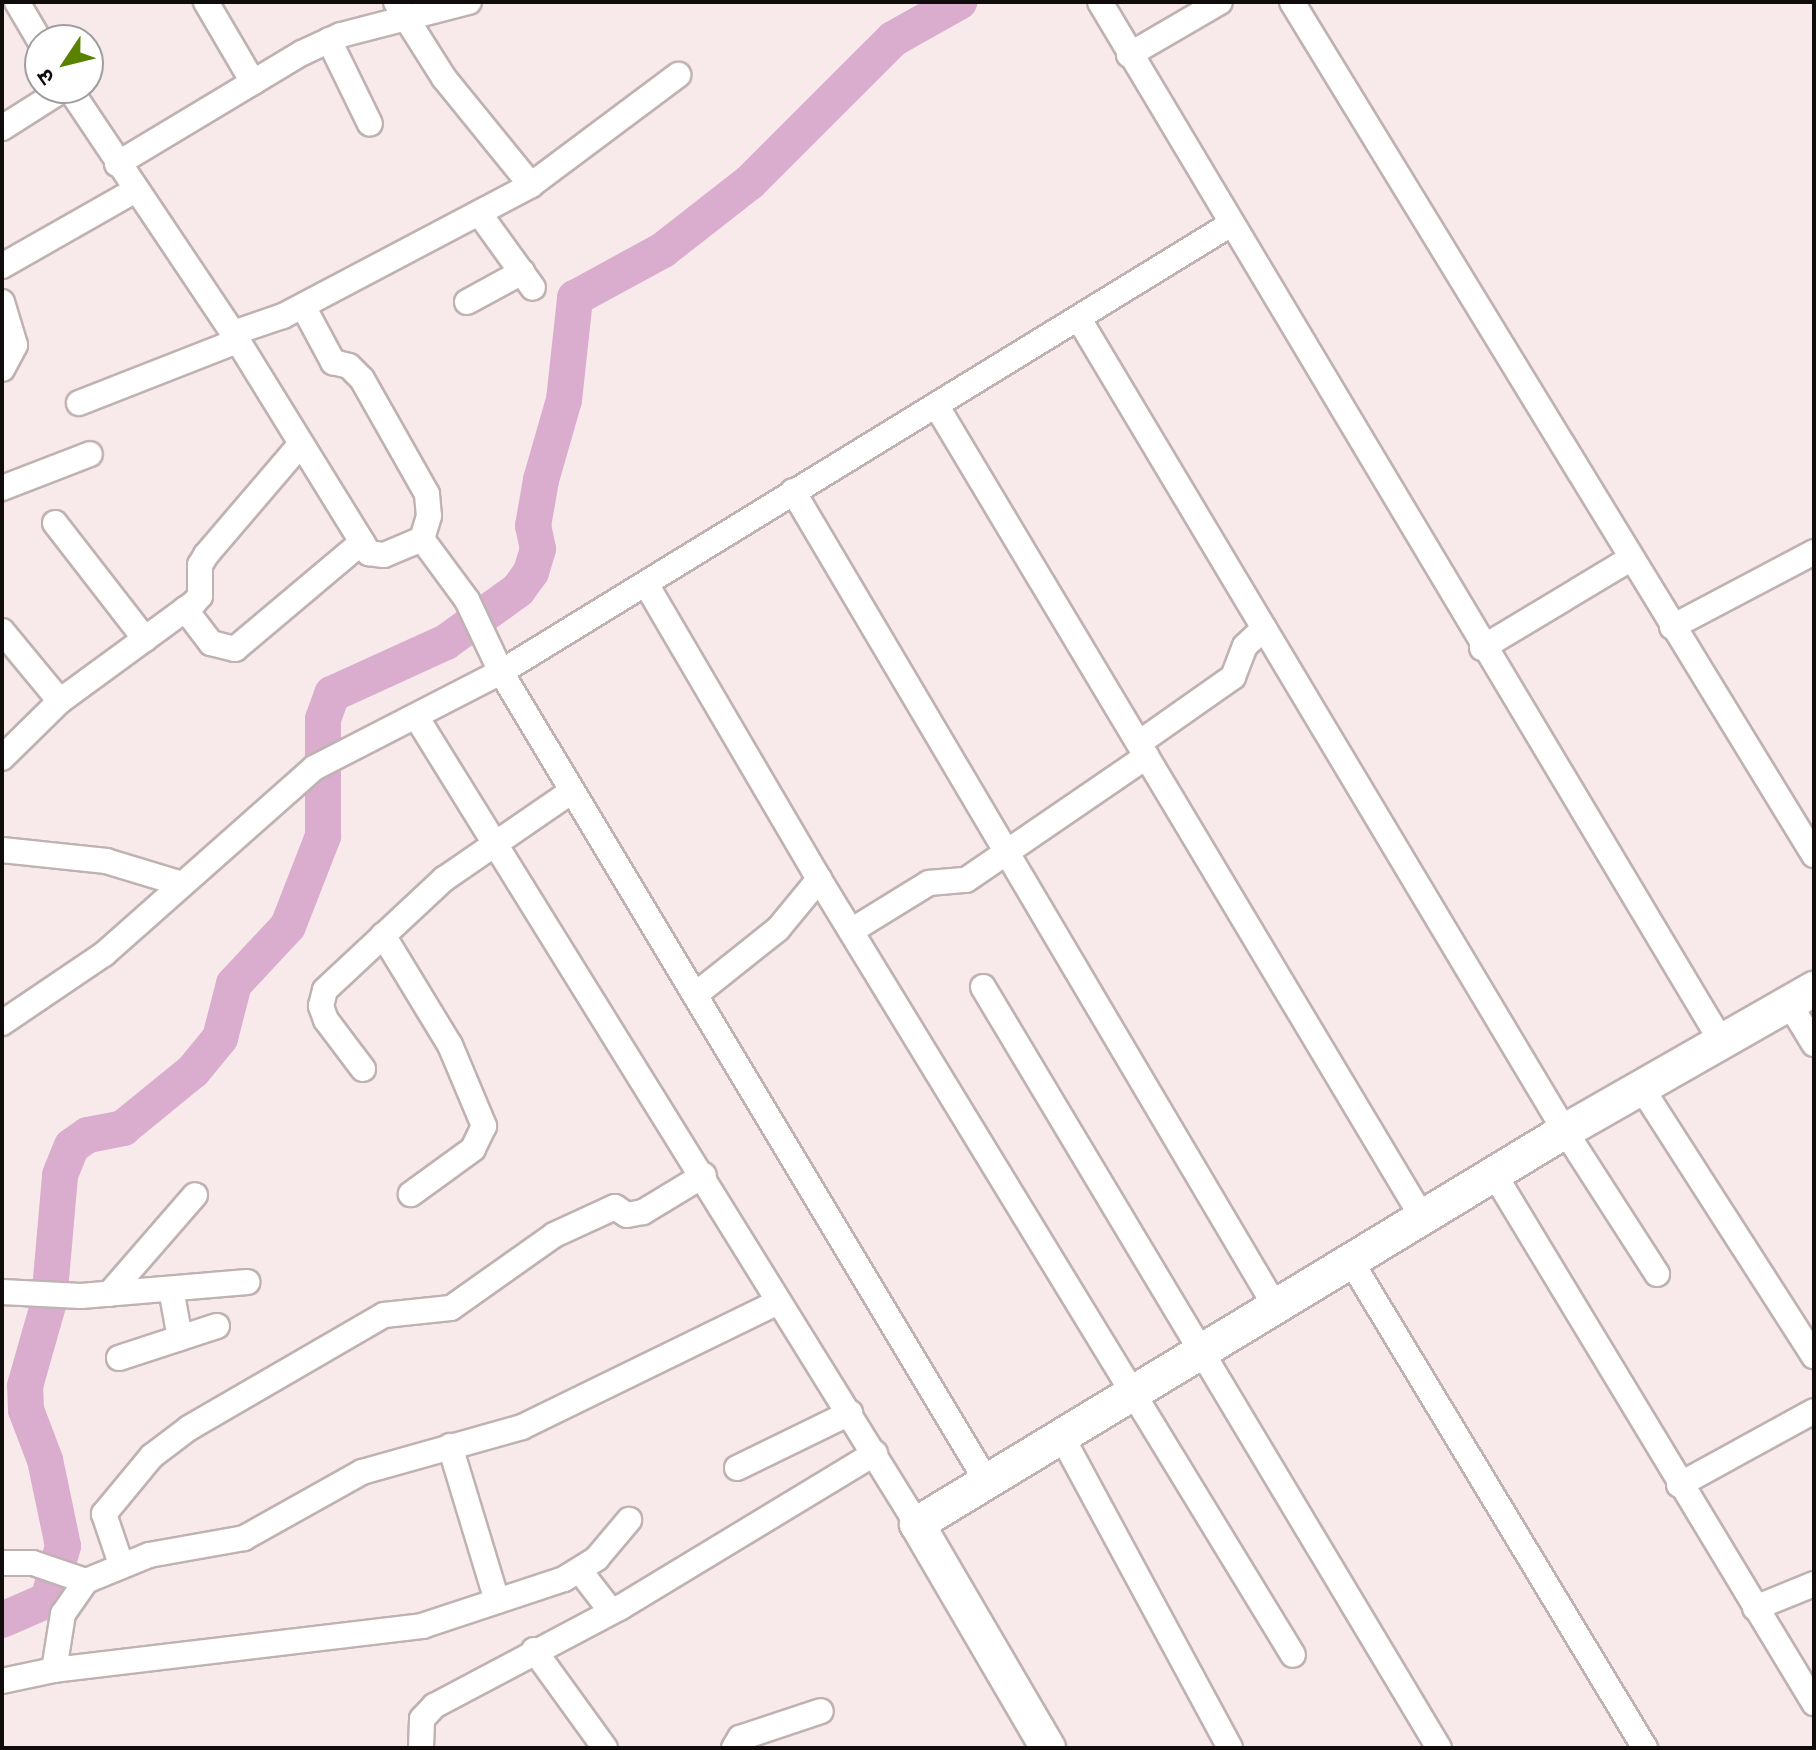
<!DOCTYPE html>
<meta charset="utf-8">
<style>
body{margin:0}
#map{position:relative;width:1816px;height:1750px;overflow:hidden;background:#f8eaea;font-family:Signika,"Noto Sans Devanagari",sans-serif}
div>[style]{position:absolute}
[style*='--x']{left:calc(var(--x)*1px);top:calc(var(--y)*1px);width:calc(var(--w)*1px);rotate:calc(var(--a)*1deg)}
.river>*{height:36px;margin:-18px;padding:0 18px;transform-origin:18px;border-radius:18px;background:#daadce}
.roads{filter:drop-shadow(2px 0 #c0b2b2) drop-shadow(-2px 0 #c0b2b2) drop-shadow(0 2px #c0b2b2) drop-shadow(0 -2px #c0b2b2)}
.street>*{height:24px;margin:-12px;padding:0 12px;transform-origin:12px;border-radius:12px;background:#fff}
.secondary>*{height:34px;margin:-17px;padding:0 17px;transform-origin:17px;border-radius:17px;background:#fff}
span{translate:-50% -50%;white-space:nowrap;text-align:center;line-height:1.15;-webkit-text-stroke:8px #fff;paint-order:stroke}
.frame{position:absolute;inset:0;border:4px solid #100c0c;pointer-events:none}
.north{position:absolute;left:24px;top:24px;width:80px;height:80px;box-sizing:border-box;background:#fff;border:2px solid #9f9e9e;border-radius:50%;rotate:235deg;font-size:22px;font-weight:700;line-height:32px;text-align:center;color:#100c0c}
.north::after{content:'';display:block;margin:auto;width:28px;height:36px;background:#5a8100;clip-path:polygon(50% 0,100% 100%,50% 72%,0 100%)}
</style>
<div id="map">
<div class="river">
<i style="--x:2;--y:1620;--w:50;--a:-23.5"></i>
<i style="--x:48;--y:1600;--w:56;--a:-74.5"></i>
<i style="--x:63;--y:1546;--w:88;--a:-101.8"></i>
<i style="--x:45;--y:1460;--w:53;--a:-110.8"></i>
<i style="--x:26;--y:1410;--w:24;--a:-92"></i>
<i style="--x:25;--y:1386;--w:87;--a:-74.1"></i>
<i style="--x:49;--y:1302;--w:127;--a:-85"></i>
<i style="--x:60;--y:1175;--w:31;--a:-68"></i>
<i style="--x:72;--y:1146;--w:19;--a:-35"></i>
<i style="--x:88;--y:1135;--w:36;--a:-11"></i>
<i style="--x:123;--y:1128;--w:90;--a:-39.2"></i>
<i style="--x:193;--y:1071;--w:43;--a:-50.7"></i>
<i style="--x:220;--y:1038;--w:56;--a:-75.5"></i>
<i style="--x:234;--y:984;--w:79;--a:-47"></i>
<i style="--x:288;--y:926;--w:97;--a:-68.7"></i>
<i style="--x:323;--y:836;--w:117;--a:-90"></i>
<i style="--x:323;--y:719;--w:27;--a:-70"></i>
<i style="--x:332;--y:694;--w:125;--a:-24.5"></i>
<i style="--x:446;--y:642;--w:89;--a:-35.8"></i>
<i style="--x:518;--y:590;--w:22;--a:-54"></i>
<i style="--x:531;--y:572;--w:24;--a:-73"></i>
<i style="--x:538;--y:549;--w:24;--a:-102"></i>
<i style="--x:533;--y:526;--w:47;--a:-80.1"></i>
<i style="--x:541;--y:480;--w:83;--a:-74"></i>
<i style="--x:564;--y:400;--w:103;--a:-83.8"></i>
<i style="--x:575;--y:298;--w:100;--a:-28.6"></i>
<i style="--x:663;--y:250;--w:110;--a:-38"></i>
<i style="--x:750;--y:182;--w:202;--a:-45"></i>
<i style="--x:893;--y:39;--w:76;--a:-29.3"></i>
</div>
<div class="roads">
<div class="street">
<i style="--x:17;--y:2;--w:45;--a:59.5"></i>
<i style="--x:206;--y:2;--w:93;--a:59.6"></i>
<i style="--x:396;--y:2;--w:90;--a:57.7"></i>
<i style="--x:444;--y:78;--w:138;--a:50.9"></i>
<i style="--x:1100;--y:2;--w:1214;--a:59.13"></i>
<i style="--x:1292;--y:2;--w:1000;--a:58.54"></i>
<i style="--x:329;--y:40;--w:93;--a:64"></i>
<i style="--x:1129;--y:55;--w:105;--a:-30.2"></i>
<i style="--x:69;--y:88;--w:295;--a:56.2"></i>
<i style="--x:233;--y:333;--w:259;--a:58.3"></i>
<i style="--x:369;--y:553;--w:15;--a:8"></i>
<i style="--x:384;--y:555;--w:41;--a:-22.8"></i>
<i style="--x:422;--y:539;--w:76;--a:53.6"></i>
<i style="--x:467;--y:600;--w:80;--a:64.7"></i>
<i style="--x:501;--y:672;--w:942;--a:59.03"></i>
<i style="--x:2;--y:128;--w:75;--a:-32.4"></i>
<i style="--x:117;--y:164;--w:216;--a:-31"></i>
<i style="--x:302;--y:53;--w:43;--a:-24.8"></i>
<i style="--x:341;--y:35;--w:132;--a:-14.5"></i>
<i style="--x:479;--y:213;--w:92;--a:54.2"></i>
<i style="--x:2;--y:266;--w:152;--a:-29.6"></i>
<i style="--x:2;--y:302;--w:45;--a:73.2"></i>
<i style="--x:15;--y:345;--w:27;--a:118"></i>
<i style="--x:467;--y:302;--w:63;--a:-28.6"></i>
<i style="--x:303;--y:306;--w:64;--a:61.8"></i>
<i style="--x:333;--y:362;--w:16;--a:14"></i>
<i style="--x:349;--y:366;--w:18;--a:45"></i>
<i style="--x:362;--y:379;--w:132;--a:60.5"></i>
<i style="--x:427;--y:494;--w:22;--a:85"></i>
<i style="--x:429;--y:516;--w:24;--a:107"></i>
<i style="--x:1079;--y:319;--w:946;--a:59.1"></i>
<i style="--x:1565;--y:1131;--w:170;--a:57.2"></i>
<i style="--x:233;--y:333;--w:53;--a:-18.8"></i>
<i style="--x:283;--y:316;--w:280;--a:-27.8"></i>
<i style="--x:531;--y:185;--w:184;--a:-36.8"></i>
<i style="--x:79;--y:403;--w:170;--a:-21.4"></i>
<i style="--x:936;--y:405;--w:950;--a:59.09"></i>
<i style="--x:2;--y:488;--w:94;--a:-21.1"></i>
<i style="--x:793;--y:491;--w:950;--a:59.39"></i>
<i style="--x:55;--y:523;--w:147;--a:52.2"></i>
<i style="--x:646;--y:584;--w:342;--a:59.6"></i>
<i style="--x:819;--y:879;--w:909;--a:58.58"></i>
<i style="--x:185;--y:609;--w:43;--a:52.6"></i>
<i style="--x:211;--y:643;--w:25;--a:14"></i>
<i style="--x:235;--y:649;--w:166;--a:-40.1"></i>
<i style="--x:1672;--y:627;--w:161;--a:-27.8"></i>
<i style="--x:2;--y:631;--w:91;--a:50.4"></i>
<i style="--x:60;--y:701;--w:166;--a:-36.2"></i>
<i style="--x:194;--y:603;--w:9;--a:-49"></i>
<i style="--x:200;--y:596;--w:31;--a:-90"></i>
<i style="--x:200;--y:565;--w:12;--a:-59"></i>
<i style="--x:206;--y:555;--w:143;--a:-49.5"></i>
<i style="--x:1482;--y:648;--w:173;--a:-31"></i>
<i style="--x:417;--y:718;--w:948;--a:58.19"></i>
<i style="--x:1139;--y:743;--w:115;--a:-35.1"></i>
<i style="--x:1233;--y:677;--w:33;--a:-69"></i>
<i style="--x:1245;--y:646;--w:26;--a:-43"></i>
<i style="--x:2;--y:758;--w:81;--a:-44.5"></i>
<i style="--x:2;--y:850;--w:105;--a:6"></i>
<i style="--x:106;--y:861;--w:76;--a:16.8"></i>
<i style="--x:851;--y:931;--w:92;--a:-31.6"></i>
<i style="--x:929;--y:883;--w:37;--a:-5"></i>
<i style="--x:966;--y:880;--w:219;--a:-34.4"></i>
<i style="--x:383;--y:935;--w:129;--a:58.7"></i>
<i style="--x:450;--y:1045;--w:88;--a:67.2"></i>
<i style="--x:484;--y:1126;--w:25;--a:116"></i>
<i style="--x:473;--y:1149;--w:77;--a:144"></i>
<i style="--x:983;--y:987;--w:887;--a:59.07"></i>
<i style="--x:695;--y:995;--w:106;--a:-38.5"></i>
<i style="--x:778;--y:929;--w:65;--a:-50.6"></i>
<i style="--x:1789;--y:1003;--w:48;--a:58.6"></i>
<i style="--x:2;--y:1023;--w:123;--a:-34.1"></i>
<i style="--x:104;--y:954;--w:281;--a:-41.5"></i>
<i style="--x:314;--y:768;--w:210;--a:-27.2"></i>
<i style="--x:501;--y:672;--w:857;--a:-31.54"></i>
<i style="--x:363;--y:1069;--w:61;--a:-127.1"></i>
<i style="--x:326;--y:1020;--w:15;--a:-110"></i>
<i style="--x:321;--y:1006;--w:16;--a:-76"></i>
<i style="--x:325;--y:990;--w:163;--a:-43"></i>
<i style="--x:444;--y:879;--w:155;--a:-34.5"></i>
<i style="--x:1641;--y:1087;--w:320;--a:57.3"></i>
<i style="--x:1496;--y:1177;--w:615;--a:58.84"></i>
<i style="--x:1352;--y:1263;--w:567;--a:58.86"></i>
<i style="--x:171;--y:1289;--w:50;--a:79.6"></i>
<i style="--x:2;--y:1292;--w:79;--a:2.9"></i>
<i style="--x:81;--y:1296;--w:167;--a:-4.8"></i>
<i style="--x:109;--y:1294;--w:131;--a:-49"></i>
<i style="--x:119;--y:1358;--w:103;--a:-18.1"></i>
<i style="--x:1062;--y:1437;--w:353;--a:61.6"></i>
<i style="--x:450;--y:1446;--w:162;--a:73.1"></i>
<i style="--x:737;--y:1468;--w:126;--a:-26"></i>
<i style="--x:1679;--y:1485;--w:154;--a:-28.7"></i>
<i style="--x:2;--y:1563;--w:31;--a:0"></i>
<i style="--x:33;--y:1563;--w:56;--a:18.8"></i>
<i style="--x:86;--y:1581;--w:68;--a:-22.4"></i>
<i style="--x:149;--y:1555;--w:97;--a:-10.1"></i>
<i style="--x:244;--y:1538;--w:135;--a:-29.2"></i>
<i style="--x:362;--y:1472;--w:166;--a:-15.7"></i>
<i style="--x:522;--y:1427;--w:285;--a:-26"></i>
<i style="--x:121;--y:1564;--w:53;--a:-108.8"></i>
<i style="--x:104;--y:1514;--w:75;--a:-50.4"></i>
<i style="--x:152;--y:1456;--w:46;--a:-37.1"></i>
<i style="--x:189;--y:1428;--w:225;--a:-30.1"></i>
<i style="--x:384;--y:1315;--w:67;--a:-6"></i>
<i style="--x:451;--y:1308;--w:126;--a:-35.3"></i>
<i style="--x:554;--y:1235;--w:67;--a:-24.7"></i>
<i style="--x:615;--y:1207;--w:14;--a:34"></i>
<i style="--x:627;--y:1215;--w:16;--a:-11"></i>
<i style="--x:643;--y:1212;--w:71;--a:-31.2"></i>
<i style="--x:580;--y:1571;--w:51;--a:52.2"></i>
<i style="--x:1755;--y:1608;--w:64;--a:-22.1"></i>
<i style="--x:534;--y:1650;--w:121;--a:54.1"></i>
<i style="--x:54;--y:1670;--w:57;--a:-80.9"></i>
<i style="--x:63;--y:1614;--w:40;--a:-55.1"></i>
<i style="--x:2;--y:1681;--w:53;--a:-11.9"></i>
<i style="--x:54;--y:1670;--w:371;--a:-6.8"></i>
<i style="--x:422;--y:1626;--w:150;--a:-18.3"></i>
<i style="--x:564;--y:1579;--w:39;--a:-32"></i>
<i style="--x:597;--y:1558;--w:50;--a:-49.9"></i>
<i style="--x:421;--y:1748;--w:29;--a:-88"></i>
<i style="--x:422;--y:1719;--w:18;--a:-47"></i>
<i style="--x:434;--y:1706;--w:212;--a:-27.9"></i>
<i style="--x:621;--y:1607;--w:297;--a:-31.2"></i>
<i style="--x:734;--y:1748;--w:12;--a:-59"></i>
<i style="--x:740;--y:1738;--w:85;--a:-18.4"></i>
</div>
<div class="secondary">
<i style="--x:1048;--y:1748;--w:259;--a:-120.3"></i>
<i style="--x:917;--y:1524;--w:758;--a:-31.24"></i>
<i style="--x:1565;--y:1131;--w:287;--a:-29.7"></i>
</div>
</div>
<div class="frame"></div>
<div class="north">उ</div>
</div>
